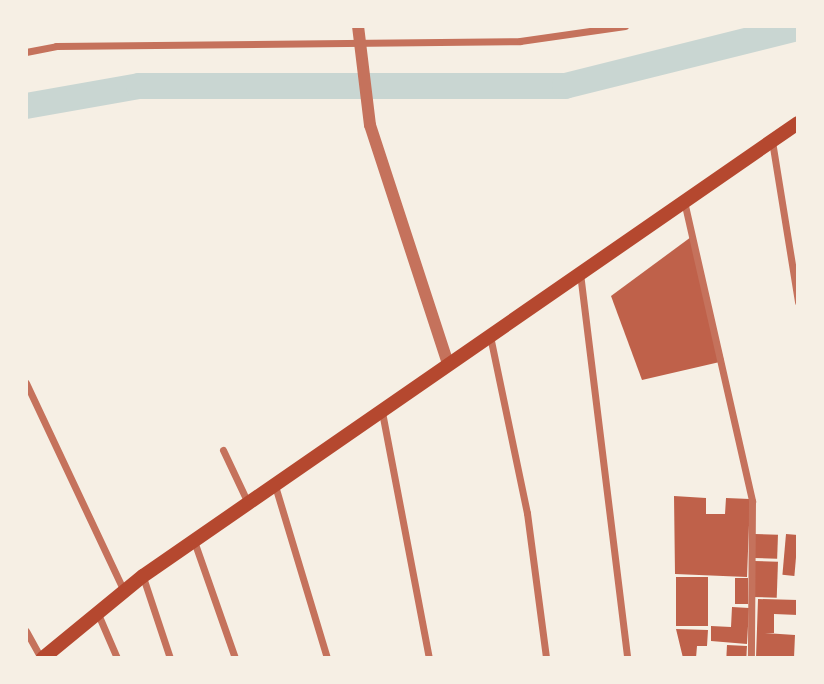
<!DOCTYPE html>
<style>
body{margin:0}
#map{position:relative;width:824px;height:684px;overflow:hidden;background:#f6efe4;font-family:Lato,sans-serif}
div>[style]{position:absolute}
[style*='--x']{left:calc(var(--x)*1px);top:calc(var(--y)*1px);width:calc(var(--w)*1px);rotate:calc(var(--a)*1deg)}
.canal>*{height:26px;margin:-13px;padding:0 13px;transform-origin:13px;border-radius:13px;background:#c9d6d2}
.building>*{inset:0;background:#bf614a;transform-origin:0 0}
.minor>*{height:7px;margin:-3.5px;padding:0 3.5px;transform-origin:3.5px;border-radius:3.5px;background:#c5725c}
.tertiary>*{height:12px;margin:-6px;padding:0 6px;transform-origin:6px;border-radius:6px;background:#c5725c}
.secondary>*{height:14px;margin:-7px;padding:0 7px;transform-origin:7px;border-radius:7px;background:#b5482f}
span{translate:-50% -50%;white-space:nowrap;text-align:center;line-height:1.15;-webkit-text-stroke:6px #f6efe4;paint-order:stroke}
.frame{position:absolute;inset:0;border:28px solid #f6efe4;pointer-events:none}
</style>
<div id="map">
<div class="canal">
<i style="--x:26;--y:106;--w:115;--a:-10"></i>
<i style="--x:139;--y:86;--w:426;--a:0"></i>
<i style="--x:565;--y:86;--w:240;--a:-14"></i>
</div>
<div class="building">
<i style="clip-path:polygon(691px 237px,724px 361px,642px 380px,611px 296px)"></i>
<i style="clip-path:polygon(674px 496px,706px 498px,706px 514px,725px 514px,726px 498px,750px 499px,747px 577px,675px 574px)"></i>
<i style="left:755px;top:534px;width:23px;height:24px;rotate:2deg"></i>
<i style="left:786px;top:534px;width:12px;height:41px;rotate:5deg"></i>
<i style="left:754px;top:561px;width:24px;height:36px;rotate:2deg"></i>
<i style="left:708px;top:577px;width:49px;height:32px;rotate:90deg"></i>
<i style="left:735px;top:578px;width:13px;height:26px"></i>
<i style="clip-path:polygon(758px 599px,798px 600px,798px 615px,774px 614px,774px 633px,765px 633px,795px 635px,794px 658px,756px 658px)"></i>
<i style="clip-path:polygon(732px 607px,749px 608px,747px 644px,711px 641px,711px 626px,731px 627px)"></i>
<i style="clip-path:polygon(676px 629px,708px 630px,707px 646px,697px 646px,696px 658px,683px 658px)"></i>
<i style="left:727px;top:645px;width:20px;height:13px;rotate:3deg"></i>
</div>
<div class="minor">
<i style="--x:26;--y:52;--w:31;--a:-11"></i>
<i style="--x:56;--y:46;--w:464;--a:-0.6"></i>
<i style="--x:520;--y:41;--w:106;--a:-8.1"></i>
<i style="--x:772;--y:141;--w:163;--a:80.8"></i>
<i style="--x:684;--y:201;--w:308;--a:77.2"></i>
<i style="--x:752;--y:501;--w:157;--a:90.4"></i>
<i style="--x:580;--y:273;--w:388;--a:83"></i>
<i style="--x:490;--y:336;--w:181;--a:78.2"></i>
<i style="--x:527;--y:513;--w:146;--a:82.5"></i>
<i style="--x:26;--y:383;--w:230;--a:64.8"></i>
<i style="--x:382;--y:412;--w:250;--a:79.2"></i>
<i style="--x:223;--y:450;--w:61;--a:64.7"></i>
<i style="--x:276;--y:489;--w:177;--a:73.2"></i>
<i style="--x:194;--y:541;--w:124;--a:70.7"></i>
<i style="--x:143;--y:577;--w:85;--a:71.6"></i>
<i style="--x:98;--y:614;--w:48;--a:66.6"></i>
<i style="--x:26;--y:631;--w:31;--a:61"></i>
</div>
<div class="tertiary">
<i style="--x:358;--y:26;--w:100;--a:83.1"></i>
<i style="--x:370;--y:125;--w:250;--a:71.9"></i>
</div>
<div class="secondary">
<i style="--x:43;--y:658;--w:129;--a:-39.4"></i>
<i style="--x:143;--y:576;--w:796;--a:-34.67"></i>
</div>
<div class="frame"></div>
</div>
